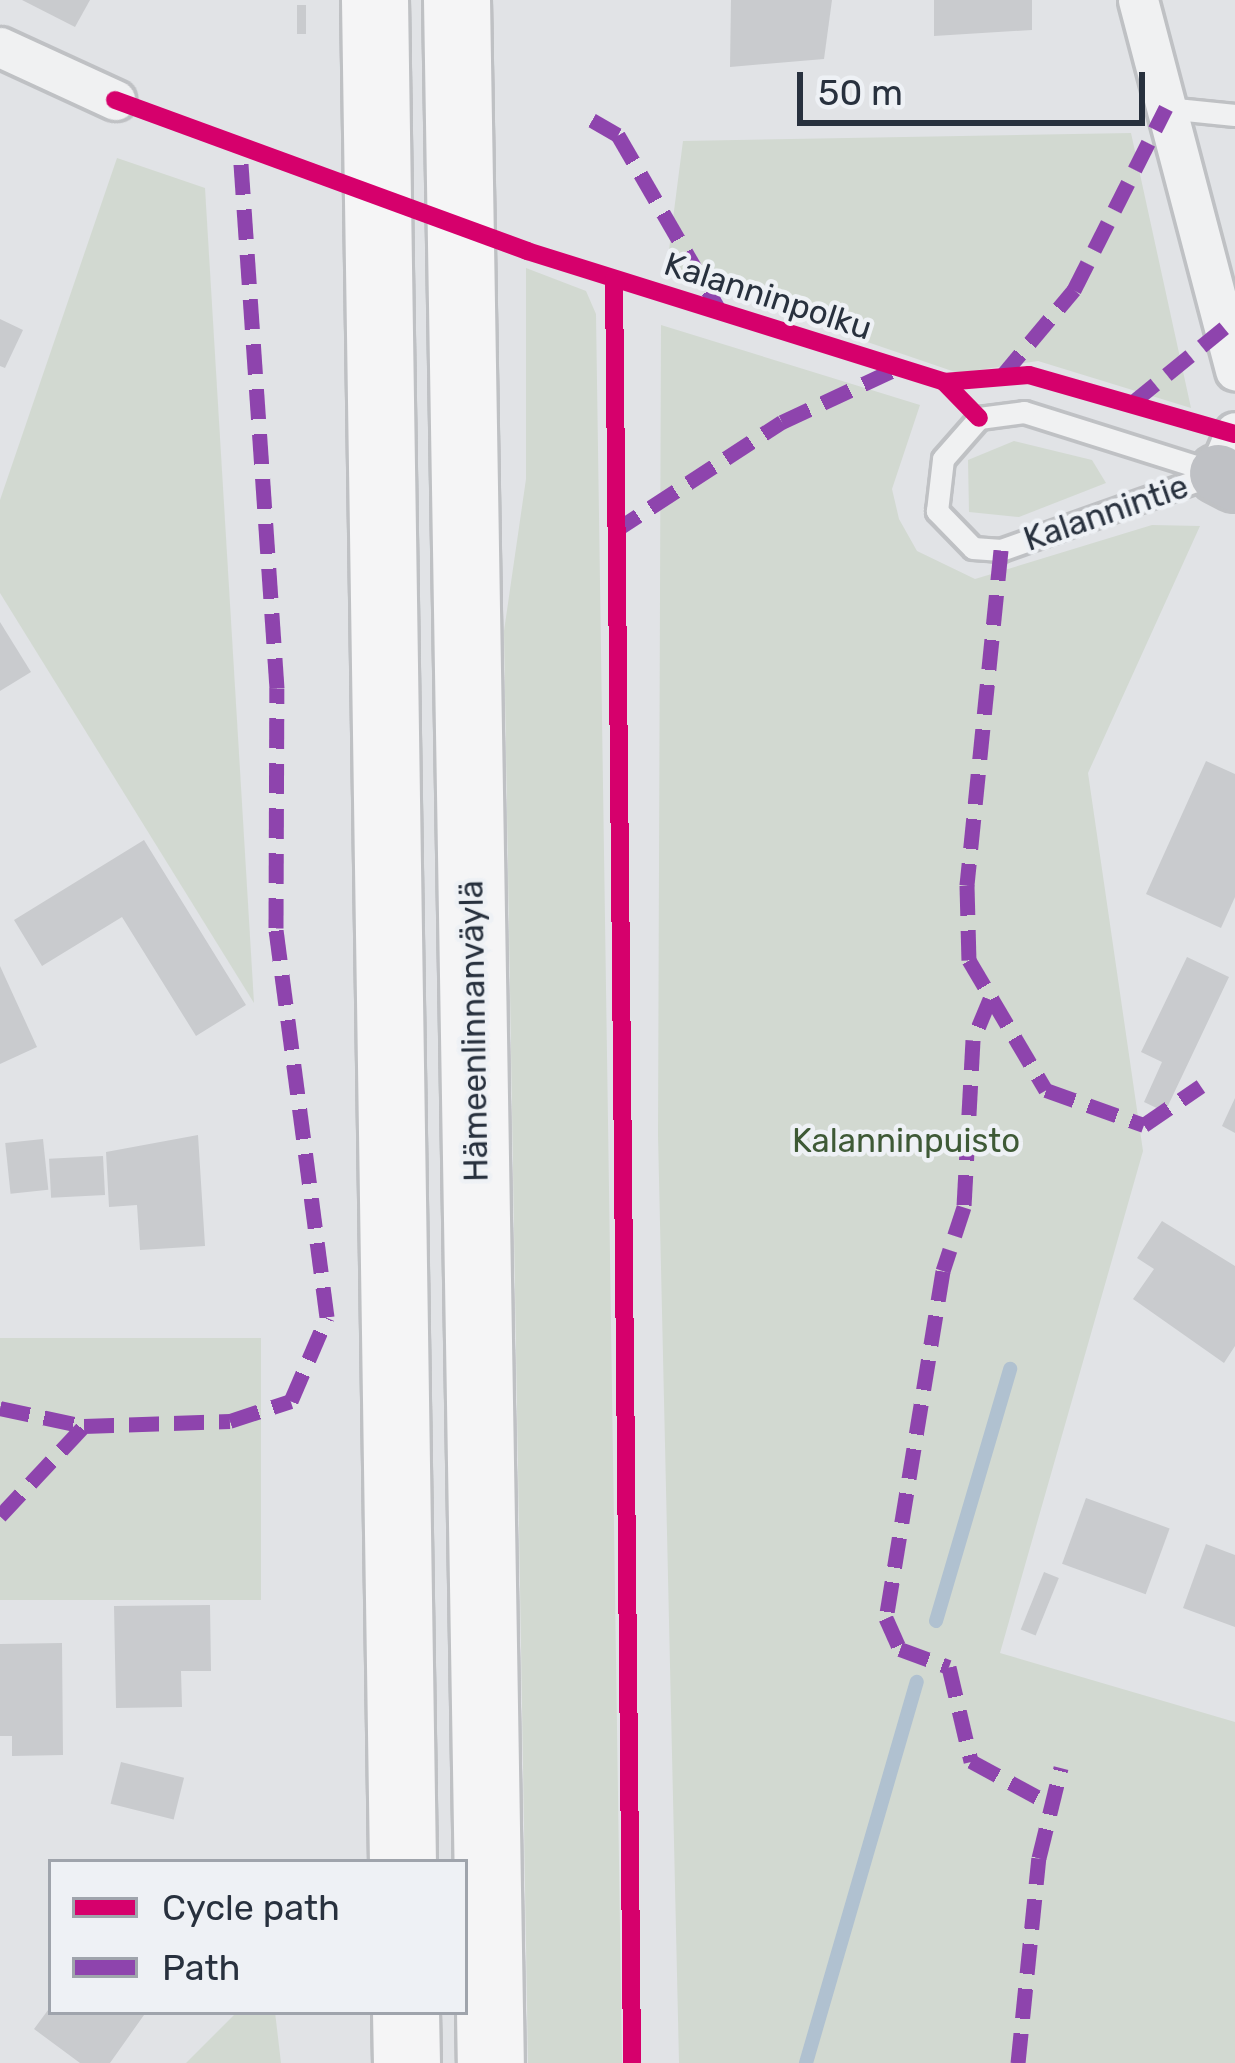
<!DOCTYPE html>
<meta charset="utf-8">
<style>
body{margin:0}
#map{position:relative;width:1235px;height:2063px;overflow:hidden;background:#e1e3e6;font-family:Rubik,sans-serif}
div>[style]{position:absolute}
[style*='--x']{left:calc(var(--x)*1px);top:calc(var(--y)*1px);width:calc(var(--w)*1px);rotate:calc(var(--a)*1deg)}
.green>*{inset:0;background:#d2d9d1;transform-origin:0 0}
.stream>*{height:14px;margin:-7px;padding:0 7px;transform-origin:7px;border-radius:7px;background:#b0c1d0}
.building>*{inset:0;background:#c9cbce;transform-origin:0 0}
.roads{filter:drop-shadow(3px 0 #bfc1c4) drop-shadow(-3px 0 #bfc1c4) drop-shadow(0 3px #bfc1c4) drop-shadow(0 -3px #bfc1c4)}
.lane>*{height:21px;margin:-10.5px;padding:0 10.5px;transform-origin:10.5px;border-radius:10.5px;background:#f0f1f2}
.street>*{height:39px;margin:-19.5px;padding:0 19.5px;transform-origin:19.5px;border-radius:19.5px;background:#f0f1f2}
.secondary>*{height:57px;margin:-28.5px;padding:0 28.5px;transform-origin:28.5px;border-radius:28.5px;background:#bfc1c5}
.highway>*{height:66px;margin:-33px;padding:0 33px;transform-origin:33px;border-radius:33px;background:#f5f5f6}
.quiet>*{height:15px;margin-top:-7.5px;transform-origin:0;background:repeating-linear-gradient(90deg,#8e44ad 0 30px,transparent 0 45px)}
.cycleway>*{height:18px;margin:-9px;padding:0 9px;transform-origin:9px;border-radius:9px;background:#d6006c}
span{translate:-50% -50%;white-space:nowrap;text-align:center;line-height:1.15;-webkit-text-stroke:9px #eef1f5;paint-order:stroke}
.street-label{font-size:33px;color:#28313e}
.park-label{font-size:33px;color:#3e5a36}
.legend{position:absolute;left:48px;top:1859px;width:420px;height:156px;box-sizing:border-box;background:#eef1f5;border:3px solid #9fa4ac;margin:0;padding:15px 21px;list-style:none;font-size:36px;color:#28313e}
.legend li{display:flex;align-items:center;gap:24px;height:60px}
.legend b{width:60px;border:3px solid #9fa4ac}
.scale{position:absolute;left:797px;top:72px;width:348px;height:54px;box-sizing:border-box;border:6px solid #28313e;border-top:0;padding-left:15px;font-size:36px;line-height:42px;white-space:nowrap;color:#28313e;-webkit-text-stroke:9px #eef1f5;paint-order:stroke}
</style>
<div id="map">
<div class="green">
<i style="clip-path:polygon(1131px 133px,1191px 408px,1038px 361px,958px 373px,666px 273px,683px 141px)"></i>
<i style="clip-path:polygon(117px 158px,205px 188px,254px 1003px,0 593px,0 500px)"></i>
<i style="clip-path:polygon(526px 268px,586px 291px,596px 314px,622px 2063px,528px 2063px,504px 631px,526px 479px)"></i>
<i style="clip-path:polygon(661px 325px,920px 405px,892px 489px,899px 519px,917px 551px,975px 579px,1152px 525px,1200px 526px,1088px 773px,1143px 1151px,1000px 1653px,1235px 1722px,1235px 2063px,679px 2063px,658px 1135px)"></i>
<i style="clip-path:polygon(1014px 441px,1092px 460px,1106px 483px,1019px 517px,969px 512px,968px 460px)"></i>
<i style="left:261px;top:1338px;width:262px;height:261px;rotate:90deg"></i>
<i style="clip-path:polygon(237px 2012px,275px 2012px,281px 2063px,186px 2063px)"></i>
</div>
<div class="stream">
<i style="--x:936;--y:1621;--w:263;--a:-73.6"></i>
<i style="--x:806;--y:2063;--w:397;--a:-73.8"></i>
</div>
<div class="building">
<i style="clip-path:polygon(22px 0,90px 0,75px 27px)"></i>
<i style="clip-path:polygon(731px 0,832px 0,824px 59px,730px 67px)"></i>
<i style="clip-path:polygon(934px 0,1032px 0,1032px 30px,934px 36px)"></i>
<i style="left:297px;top:5px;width:9px;height:29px"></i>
<i style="clip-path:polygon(0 319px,23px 330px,5px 368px,0 366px)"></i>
<i style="clip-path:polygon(0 622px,31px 672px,0 691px)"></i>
<i style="clip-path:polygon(1206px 761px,1235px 774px,1235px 897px,1221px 928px,1146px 894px)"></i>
<i style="clip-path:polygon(144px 840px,246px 1005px,196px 1036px,122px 917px,42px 966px,14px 920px)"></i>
<i style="clip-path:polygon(1187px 957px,1229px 977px,1165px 1112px,1144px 1102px,1162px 1062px,1141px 1052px)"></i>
<i style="clip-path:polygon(0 966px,37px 1047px,0 1064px)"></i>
<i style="clip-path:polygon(1235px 1098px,1235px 1133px,1222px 1126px)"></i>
<i style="clip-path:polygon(198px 1135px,205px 1246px,140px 1250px,137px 1205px,109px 1207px,106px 1152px)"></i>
<i style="left:43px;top:1139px;width:51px;height:38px;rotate:84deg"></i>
<i style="left:103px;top:1156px;width:39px;height:54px;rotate:87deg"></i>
<i style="clip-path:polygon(1162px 1221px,1235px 1266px,1235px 1346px,1224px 1363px,1133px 1299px,1154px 1269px,1137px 1258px)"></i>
<i style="left:1086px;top:1498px;width:89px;height:70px;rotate:20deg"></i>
<i style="clip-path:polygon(1206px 1544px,1235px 1555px,1235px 1627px,1183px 1608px)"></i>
<i style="left:1044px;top:1572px;width:16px;height:62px;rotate:22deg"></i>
<i style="clip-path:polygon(210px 1605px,211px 1671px,181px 1671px,182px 1707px,116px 1708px,114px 1606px)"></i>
<i style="clip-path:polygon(62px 1643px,63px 1755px,12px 1756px,12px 1736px,0 1736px,0 1644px)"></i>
<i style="left:121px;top:1762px;width:65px;height:43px;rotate:14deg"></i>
<i style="clip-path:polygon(51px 2006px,51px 2012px,144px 2015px,110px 2063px,80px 2063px,34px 2029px)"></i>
</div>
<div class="roads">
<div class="lane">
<i style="--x:1166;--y:108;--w:69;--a:5.8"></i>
<i style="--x:1024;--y:412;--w:203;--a:17.5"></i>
<i style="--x:1218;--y:473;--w:230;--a:160.5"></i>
<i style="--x:1001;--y:550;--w:28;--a:-176"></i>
<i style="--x:973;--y:548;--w:52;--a:-134.2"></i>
<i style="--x:937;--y:511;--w:52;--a:-83.4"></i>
<i style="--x:943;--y:459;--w:55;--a:-48.7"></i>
<i style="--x:979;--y:418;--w:45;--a:-7.6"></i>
</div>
<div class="street">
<i style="--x:1138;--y:0;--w:383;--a:75.3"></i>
<i style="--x:0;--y:47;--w:127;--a:24.7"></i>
<i style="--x:1218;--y:473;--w:44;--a:-67.5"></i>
</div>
<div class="secondary">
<i style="--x:1218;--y:473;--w:19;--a:28"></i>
</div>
<div class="highway">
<i style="--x:375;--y:0;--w:1862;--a:89.14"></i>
<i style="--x:457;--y:0;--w:2063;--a:89.06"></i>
<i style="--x:406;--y:2012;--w:51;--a:88.9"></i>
</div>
</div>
<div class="quiet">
<i style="--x:592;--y:120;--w:30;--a:30"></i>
<i style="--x:618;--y:135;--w:201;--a:59.9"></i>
<i style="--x:1001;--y:377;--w:114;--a:-50"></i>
<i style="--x:1074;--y:290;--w:204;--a:-63.2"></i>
<i style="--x:1132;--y:403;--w:119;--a:-39.2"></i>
<i style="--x:613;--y:532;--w:202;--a:-33.1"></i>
<i style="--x:782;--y:422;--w:128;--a:-25"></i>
<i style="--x:1001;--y:550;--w:337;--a:95.8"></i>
<i style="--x:967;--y:885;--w:75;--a:88.5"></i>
<i style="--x:969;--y:960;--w:151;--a:59.4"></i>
<i style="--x:1046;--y:1090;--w:104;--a:19.7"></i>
<i style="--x:1144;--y:1125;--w:69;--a:-34.4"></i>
<i style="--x:990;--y:999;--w:44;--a:112.5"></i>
<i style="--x:973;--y:1040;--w:167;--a:93.1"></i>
<i style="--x:964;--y:1207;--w:67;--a:108.2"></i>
<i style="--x:943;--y:1271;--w:352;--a:99.3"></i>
<i style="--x:886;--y:1618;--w:34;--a:66"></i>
<i style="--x:900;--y:1649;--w:52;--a:20.2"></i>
<i style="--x:949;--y:1667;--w:97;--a:76.8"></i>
<i style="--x:971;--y:1761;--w:92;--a:28.5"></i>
<i style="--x:0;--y:1408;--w:86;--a:12.1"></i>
<i style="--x:0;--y:1516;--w:123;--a:-47"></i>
<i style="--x:84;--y:1426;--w:146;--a:-2"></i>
<i style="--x:230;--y:1421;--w:64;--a:-18.2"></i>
<i style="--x:291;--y:1401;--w:91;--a:-66.8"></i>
<i style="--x:327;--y:1317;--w:392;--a:-97.5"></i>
<i style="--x:276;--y:928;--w:240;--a:-89.8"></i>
<i style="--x:277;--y:688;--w:540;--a:-93.93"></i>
<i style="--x:1018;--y:2063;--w:206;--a:-84.2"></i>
<i style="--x:1039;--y:1858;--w:93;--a:-76.3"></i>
</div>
<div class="cycleway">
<i style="--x:115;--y:100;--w:439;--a:20.1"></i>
<i style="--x:527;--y:251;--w:437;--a:17.4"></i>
<i style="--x:944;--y:382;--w:50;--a:45.8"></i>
<i style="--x:614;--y:279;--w:1784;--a:89.42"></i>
<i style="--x:944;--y:382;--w:85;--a:-4.7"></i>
<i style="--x:1029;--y:375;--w:214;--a:16"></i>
</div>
<div class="street-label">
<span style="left:768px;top:296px;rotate:18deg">Kalanninpolku</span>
<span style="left:1106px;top:513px;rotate:-19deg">Kalannintie</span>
<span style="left:474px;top:1031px;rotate:-91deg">Hämeenlinnanväylä</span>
</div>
<div class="park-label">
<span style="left:906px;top:1141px">Kalanninpuisto</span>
</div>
<ul class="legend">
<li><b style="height:15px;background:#d6006c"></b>Cycle path</li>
<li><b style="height:15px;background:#8e44ad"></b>Path</li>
</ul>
<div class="scale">50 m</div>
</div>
